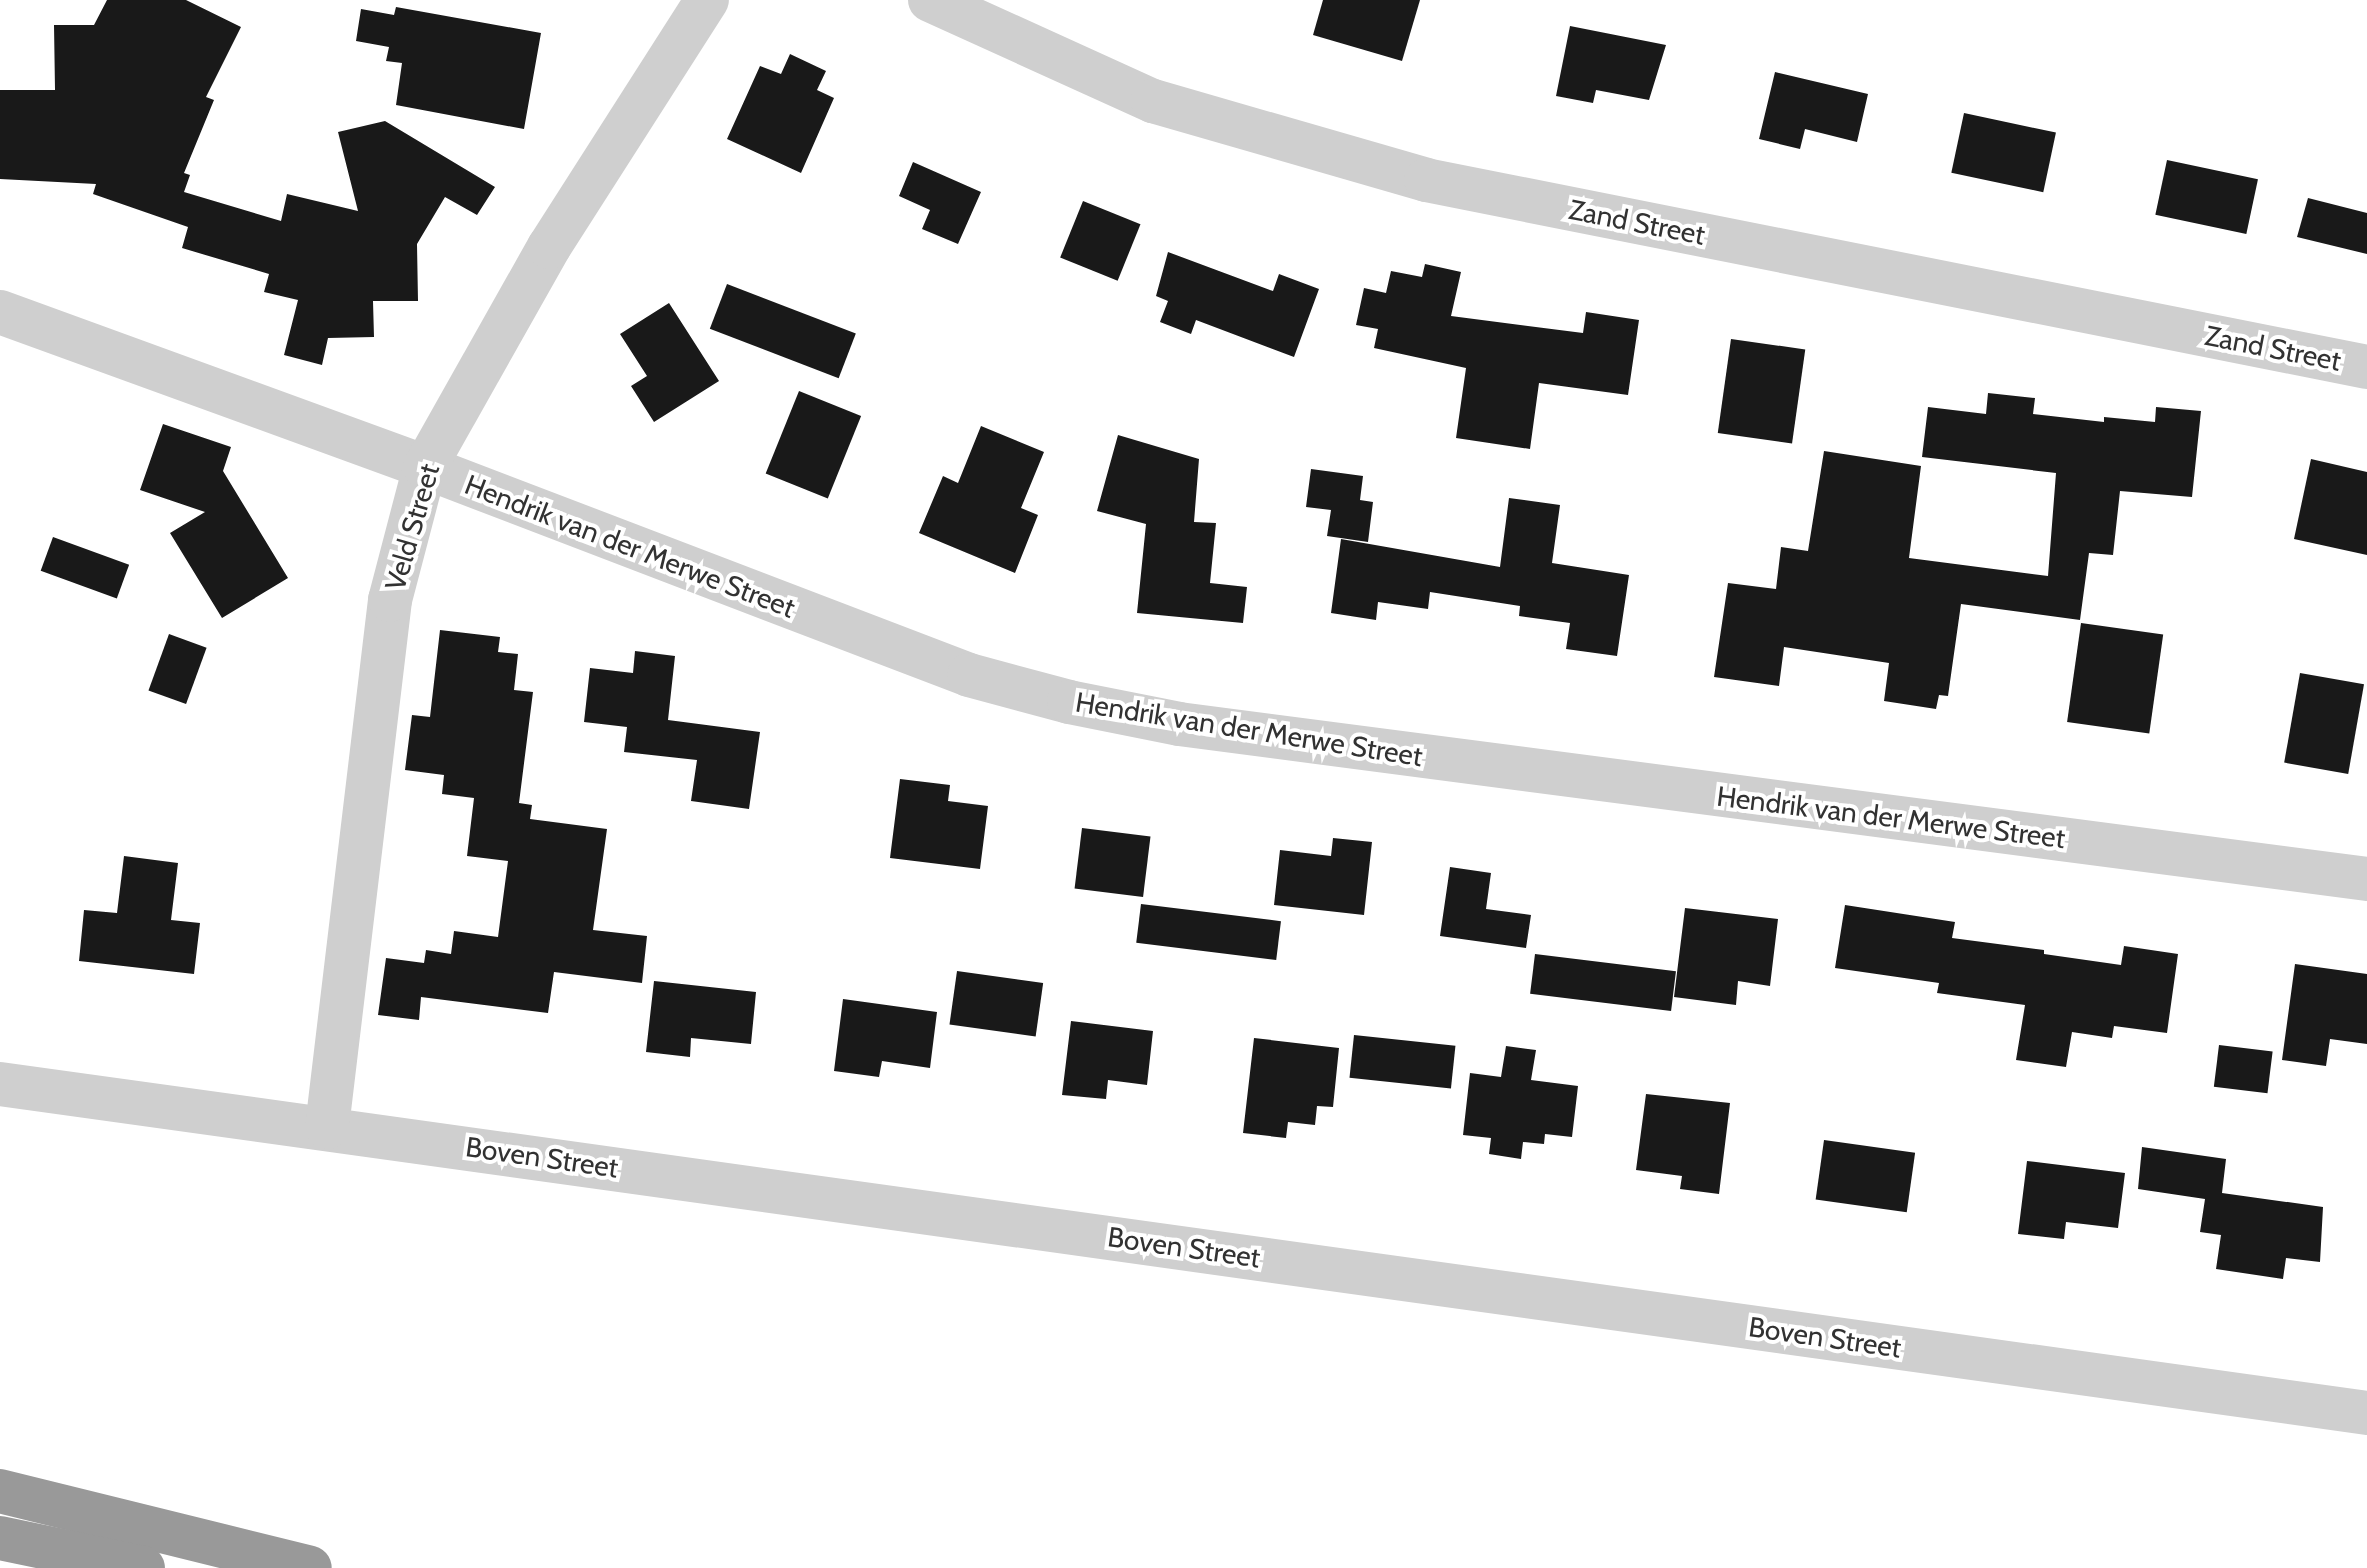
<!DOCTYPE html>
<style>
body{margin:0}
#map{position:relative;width:2367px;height:1568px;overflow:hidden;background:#fff;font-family:Cabin,sans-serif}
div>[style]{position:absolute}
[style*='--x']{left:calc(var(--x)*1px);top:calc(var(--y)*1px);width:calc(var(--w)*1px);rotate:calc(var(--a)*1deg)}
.building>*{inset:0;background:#191919;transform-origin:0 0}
.minor>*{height:44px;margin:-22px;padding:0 22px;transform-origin:22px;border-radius:22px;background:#cfcfcf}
.highway>*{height:44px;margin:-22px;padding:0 22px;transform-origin:22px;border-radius:22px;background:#999}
span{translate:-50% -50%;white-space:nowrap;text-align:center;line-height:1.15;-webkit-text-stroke:8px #fff;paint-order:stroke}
.street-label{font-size:28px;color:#323232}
</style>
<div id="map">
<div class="building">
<i style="clip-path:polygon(107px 0,186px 0,241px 27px,206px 97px,214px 100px,184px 173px,190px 175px,184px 192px,281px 221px,287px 194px,358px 211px,338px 132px,385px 121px,495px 187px,477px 215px,445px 197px,417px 244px,418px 301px,373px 301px,374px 337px,328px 338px,322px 365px,284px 355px,298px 300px,264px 292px,269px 274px,182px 248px,188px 227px,93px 194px,96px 184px,0 179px,0 90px,55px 90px,54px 25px,94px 25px)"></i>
<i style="clip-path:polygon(1323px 0,1420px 0,1402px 61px,1313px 35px)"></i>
<i style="clip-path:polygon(396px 7px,541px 33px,524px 129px,396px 105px,402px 63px,386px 61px,389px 47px,356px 41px,361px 9px,394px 15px)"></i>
<i style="clip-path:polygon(1570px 26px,1666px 45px,1649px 100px,1596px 90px,1593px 103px,1556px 96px)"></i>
<i style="clip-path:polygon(790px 54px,826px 71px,817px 90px,834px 98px,801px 173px,727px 139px,760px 66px,781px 74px)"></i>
<i style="clip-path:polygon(1775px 72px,1868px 94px,1857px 142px,1805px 129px,1800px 149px,1759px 139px)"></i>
<i style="left:1964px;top:113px;width:94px;height:61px;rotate:12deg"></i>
<i style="left:2167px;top:160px;width:93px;height:56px;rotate:12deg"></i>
<i style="clip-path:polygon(913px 162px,981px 192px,958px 244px,922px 229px,930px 210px,899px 196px)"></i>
<i style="clip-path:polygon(2308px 198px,2367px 213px,2367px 254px,2297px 237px)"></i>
<i style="left:1083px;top:201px;width:62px;height:61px;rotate:22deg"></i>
<i style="clip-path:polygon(1168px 252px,1273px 291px,1279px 274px,1319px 289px,1294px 357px,1196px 320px,1191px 334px,1160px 322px,1168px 301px,1156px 296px)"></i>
<i style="clip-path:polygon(1425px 264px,1461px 272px,1451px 316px,1583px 333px,1586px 312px,1639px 320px,1628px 395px,1539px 383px,1530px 449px,1456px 438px,1466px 368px,1374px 348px,1378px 329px,1356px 325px,1364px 288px,1386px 293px,1391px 271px,1422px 277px)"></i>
<i style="left:727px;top:284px;width:138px;height:48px;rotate:21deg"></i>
<i style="clip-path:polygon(669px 303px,719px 381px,654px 422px,631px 386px,647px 376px,620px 334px)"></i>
<i style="left:1731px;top:339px;width:75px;height:95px;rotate:8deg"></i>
<i style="left:799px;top:391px;width:67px;height:89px;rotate:22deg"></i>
<i style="clip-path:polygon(1988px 393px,2035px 398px,2033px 414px,2104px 422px,2104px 417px,2155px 422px,2156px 407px,2201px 411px,2192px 497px,2120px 491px,2113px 555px,2089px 553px,2080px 620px,1961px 604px,1948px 696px,1939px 695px,1936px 709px,1884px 701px,1889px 663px,1784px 647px,1779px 686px,1714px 677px,1728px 583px,1776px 589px,1781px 547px,1808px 551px,1824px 451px,1921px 466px,1909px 558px,2048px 576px,2056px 473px,1922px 457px,1928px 407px,1986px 414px)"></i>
<i style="clip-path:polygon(163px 424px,231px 447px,223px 471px,288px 578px,222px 618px,170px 533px,205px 512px,140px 490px)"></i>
<i style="clip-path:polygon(981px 426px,1044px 452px,1021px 508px,1038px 515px,1015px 573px,919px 533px,943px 476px,958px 483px)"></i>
<i style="clip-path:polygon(1118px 435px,1199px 459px,1194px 522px,1216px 523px,1210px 583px,1247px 587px,1243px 623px,1137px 613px,1146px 524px,1097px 511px)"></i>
<i style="clip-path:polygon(2311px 459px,2367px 472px,2367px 555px,2294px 539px)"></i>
<i style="clip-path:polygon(1311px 469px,1363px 476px,1360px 500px,1373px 502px,1368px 542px,1327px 536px,1331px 510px,1306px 507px)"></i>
<i style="clip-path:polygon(1509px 498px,1560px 505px,1552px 563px,1629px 575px,1617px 656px,1566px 649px,1570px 623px,1519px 616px,1520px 606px,1430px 592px,1428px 609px,1378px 602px,1376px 620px,1331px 613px,1341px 539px,1500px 567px)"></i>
<i style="left:53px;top:537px;width:81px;height:36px;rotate:20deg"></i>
<i style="left:2081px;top:623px;width:83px;height:100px;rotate:8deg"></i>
<i style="clip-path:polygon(440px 630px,500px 637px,498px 652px,518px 654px,514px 690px,533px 692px,519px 803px,532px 805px,530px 819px,607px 829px,593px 930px,647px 936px,642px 983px,554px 972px,548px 1013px,421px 997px,419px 1020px,378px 1015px,386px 958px,424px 963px,426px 950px,451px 954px,454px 931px,498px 937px,508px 861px,467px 856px,474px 798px,442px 794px,444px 775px,405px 770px,412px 715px,430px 717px)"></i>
<i style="left:169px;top:634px;width:40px;height:60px;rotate:20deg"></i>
<i style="clip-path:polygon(635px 651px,675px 656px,668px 720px,760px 732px,749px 809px,691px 801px,697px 760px,624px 752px,627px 727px,584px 722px,590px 668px,633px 673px)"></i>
<i style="left:2300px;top:673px;width:65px;height:91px;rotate:10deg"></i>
<i style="clip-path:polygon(900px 779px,950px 785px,948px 801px,988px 806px,980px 869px,890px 858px)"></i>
<i style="left:1082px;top:828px;width:69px;height:61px;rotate:7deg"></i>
<i style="clip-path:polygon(1333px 838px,1372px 842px,1364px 915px,1274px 905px,1280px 850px,1331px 856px)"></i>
<i style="clip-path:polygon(124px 856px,178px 863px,171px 920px,200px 923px,194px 974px,79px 961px,84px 910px,117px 913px)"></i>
<i style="clip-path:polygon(1450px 867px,1491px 873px,1486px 909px,1531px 915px,1526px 948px,1440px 936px)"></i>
<i style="left:1141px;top:904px;width:141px;height:39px;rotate:7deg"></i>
<i style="clip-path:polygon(1845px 905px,1955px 922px,1952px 938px,2044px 950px,2044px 954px,2121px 965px,2124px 946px,2178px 954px,2167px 1033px,2114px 1026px,2112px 1038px,2072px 1032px,2066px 1067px,2016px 1060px,2025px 1005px,1937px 993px,1939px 983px,1835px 968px)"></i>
<i style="clip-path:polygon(1685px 908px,1778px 919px,1770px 986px,1738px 981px,1736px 1005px,1674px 997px)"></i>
<i style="left:1535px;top:954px;width:142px;height:40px;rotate:7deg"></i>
<i style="clip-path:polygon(2295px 964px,2367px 974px,2367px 1044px,2330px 1039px,2326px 1066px,2282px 1060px)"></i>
<i style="left:957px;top:971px;width:87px;height:54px;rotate:8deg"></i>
<i style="clip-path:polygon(654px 981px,756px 992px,751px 1044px,691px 1038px,690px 1057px,646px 1052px)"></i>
<i style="clip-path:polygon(843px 999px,937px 1012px,930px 1068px,882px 1061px,879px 1077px,834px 1071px)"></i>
<i style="clip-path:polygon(1071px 1021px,1153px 1031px,1147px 1085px,1108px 1080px,1106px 1099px,1062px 1095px)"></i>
<i style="left:1354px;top:1035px;width:102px;height:43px;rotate:6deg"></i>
<i style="clip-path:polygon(1254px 1038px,1339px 1048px,1333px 1107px,1317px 1106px,1315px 1125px,1288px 1122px,1286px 1138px,1243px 1133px)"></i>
<i style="left:2219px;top:1045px;width:54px;height:42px;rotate:7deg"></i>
<i style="clip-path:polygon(1506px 1046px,1536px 1050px,1531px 1080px,1578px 1086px,1572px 1137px,1545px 1134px,1544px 1144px,1523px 1142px,1521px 1159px,1489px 1154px,1491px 1138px,1463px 1135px,1470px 1073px,1501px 1077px)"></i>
<i style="clip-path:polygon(1646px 1094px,1730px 1103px,1719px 1194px,1680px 1189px,1682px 1176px,1636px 1170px)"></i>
<i style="left:1824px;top:1140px;width:92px;height:60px;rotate:8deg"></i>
<i style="clip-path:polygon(2142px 1147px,2226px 1159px,2222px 1193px,2323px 1207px,2320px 1262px,2286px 1258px,2283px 1279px,2216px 1269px,2221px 1235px,2200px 1232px,2205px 1199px,2138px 1189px)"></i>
<i style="clip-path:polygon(2027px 1161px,2125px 1173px,2118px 1228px,2066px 1222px,2064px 1239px,2018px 1234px)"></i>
</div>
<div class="minor">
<i style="--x:930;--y:0;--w:245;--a:24.4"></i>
<i style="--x:1153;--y:101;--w:284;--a:16.1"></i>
<i style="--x:1426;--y:180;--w:959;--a:11.24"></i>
<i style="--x:0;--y:312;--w:452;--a:20"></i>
<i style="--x:425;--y:467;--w:582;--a:20.92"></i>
<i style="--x:969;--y:675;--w:104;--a:15.1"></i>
<i style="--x:1069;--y:702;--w:112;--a:11.3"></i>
<i style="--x:1179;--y:724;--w:1198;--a:7.43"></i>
<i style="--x:0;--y:1084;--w:2390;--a:7.91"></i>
<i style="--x:327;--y:1127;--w:531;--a:-83.18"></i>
<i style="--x:390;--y:600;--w:138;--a:-75.3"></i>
<i style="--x:425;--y:467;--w:253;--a:-60.6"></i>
<i style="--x:549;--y:247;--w:293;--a:-57.4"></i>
</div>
<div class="highway">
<i style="--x:0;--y:1491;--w:319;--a:13.9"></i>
<i style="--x:0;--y:1538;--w:146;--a:11.8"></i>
</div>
<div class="street-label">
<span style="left:1637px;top:222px;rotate:11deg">Zand Street</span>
<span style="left:2273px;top:348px;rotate:11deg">Zand Street</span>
<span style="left:412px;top:527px;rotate:-74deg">Veld Street</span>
<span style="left:630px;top:546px;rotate:21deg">Hendrik van der Merwe Street</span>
<span style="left:1249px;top:729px;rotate:9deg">Hendrik van der Merwe Street</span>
<span style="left:1891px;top:817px;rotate:7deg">Hendrik van der Merwe Street</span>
<span style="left:542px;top:1157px;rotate:8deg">Boven Street</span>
<span style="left:1184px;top:1247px;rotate:8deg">Boven Street</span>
<span style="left:1825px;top:1337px;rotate:8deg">Boven Street</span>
</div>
</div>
